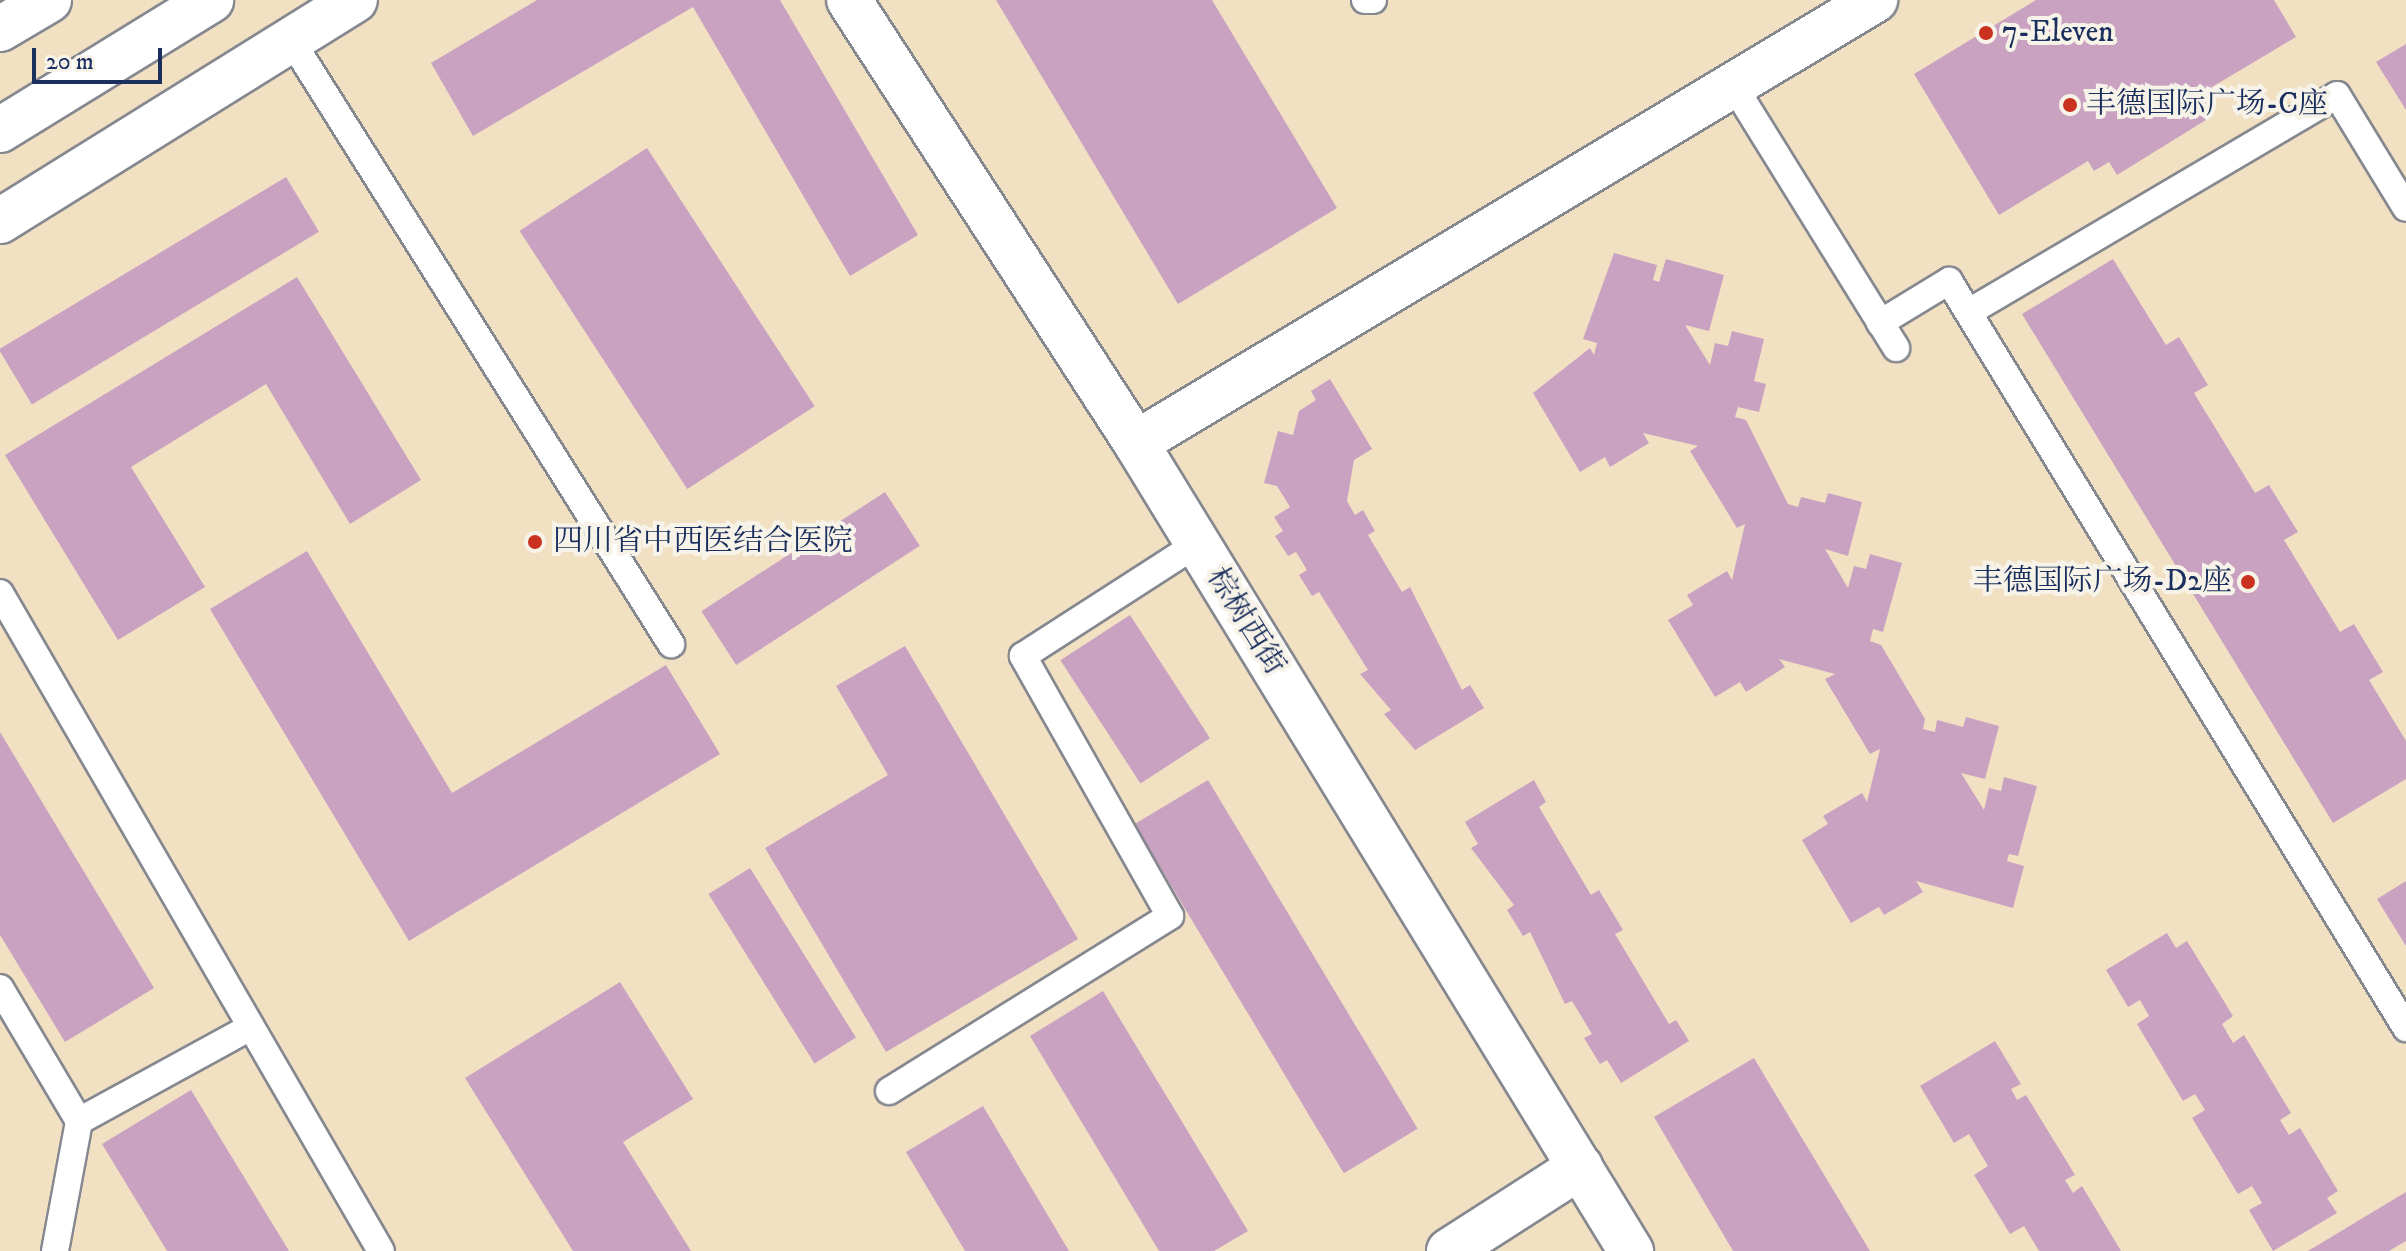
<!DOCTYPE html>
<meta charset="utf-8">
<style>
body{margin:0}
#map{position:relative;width:2406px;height:1251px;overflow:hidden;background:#f2e0c3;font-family:"IM FELL DW Pica","Noto Serif SC",serif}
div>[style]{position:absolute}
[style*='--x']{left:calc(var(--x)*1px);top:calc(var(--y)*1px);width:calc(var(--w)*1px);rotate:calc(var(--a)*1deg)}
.building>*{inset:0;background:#caa2c1;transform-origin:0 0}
.roads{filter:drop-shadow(2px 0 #868890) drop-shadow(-2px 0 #868890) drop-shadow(0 2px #868890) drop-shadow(0 -2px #868890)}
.lane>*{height:26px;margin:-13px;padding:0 13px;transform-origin:13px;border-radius:13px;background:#fff}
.street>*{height:44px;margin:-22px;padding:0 22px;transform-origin:22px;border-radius:22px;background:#fff}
.secondary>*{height:44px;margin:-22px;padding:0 22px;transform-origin:22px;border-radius:22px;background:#fff}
.primary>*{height:44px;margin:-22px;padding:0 22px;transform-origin:22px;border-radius:22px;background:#fff}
.dots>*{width:22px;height:22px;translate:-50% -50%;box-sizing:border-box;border:4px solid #f7f3e8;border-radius:50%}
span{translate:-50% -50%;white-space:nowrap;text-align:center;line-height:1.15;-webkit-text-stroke:8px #f7f3e8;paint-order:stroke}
.poi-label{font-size:30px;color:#1b2f5e}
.left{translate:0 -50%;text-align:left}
.right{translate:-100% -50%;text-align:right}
.street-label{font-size:30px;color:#1b2f5e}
.scale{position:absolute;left:32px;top:48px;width:130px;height:36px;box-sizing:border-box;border:4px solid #1b2f5e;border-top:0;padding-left:10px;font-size:24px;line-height:28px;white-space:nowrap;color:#1b2f5e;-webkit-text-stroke:6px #f7f3e8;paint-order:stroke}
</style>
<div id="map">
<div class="building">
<i style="clip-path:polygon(537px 0,780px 0,918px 235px,850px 276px,693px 7px,473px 136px,431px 63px)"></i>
<i style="clip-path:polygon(996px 0,1212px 0,1337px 208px,1178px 304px)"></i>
<i style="clip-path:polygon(2036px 0,2274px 0,2296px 37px,2207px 90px,2214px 101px,2200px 110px,2206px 120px,2117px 175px,2109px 162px,2094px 171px,2088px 161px,1999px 215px,1914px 74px)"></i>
<i style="clip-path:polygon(2406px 44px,2406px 110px,2376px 62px)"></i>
<i style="left:647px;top:148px;width:308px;height:152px;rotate:57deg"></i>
<i style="left:286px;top:177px;width:64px;height:335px;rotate:59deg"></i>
<i style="clip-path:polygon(1614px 253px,1657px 265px,1653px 280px,1659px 282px,1666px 259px,1724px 275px,1709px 331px,1685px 325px,1710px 365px,1715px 343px,1728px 346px,1732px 331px,1764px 339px,1754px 381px,1766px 384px,1759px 412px,1738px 407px,1735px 417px,1746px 420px,1788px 504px,1798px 507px,1801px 497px,1825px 503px,1828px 493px,1862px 502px,1848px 556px,1825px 549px,1848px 588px,1854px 566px,1866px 569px,1870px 554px,1902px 563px,1883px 632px,1873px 629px,1870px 641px,1881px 645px,1925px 719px,1923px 729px,1935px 732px,1937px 720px,1963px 727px,1966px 717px,1999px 726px,1985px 779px,1961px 773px,1984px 810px,1989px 788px,2001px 791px,2004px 777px,2037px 786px,2018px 856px,2009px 854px,2007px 861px,2024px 866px,2013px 908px,1916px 881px,1923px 892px,1884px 915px,1879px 907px,1851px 923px,1802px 840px,1828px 824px,1823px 816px,1862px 793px,1867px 802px,1880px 749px,1870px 754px,1825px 679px,1835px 674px,1779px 659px,1785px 667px,1746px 692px,1740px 682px,1715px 697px,1668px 620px,1693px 605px,1687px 595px,1727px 571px,1732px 580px,1745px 524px,1737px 528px,1690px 451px,1698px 446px,1643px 433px,1649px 443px,1610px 467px,1605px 457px,1580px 472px,1533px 393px,1590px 348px,1594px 355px,1597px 343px,1583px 339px)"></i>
<i style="clip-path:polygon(2113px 259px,2166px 345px,2179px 337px,2208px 385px,2194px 393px,2255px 493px,2269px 485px,2298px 532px,2284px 540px,2340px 632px,2354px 624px,2383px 672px,2369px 680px,2406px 741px,2406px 779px,2333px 823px,2022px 314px)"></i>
<i style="clip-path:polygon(297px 277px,421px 480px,350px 524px,266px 384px,131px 467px,205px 587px,118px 640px,5px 455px)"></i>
<i style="clip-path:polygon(1330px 379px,1372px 449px,1354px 460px,1347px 501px,1355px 515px,1363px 510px,1375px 531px,1368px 535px,1402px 592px,1410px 587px,1462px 690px,1470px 685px,1484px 708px,1415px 750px,1384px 714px,1391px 710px,1360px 674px,1368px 670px,1319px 592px,1312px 596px,1299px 575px,1307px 570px,1296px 552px,1288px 556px,1275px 536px,1283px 531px,1274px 517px,1290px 507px,1277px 486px,1264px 483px,1278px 431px,1293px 435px,1299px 411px,1316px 400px,1311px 391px)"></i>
<i style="left:885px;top:492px;width:64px;height:219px;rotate:57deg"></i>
<i style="clip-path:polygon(307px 551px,452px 793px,666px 665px,720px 754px,409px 941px,210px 609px)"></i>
<i style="left:1130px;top:615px;width:147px;height:83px;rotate:57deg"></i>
<i style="clip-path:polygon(905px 646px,1078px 939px,886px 1052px,765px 848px,888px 775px,836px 686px)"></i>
<i style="clip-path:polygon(0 732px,154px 988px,65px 1042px,0 935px)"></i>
<i style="left:1208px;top:780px;width:407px;height:86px;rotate:59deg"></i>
<i style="clip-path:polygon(1534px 780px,1546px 802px,1539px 807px,1591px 895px,1599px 890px,1623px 930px,1615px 934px,1669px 1024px,1676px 1020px,1689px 1041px,1621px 1083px,1607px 1060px,1600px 1064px,1584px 1038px,1592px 1034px,1572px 1001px,1565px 1004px,1530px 932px,1523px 936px,1507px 910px,1514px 905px,1471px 848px,1478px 844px,1465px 822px)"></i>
<i style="left:750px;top:868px;width:200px;height:49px;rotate:58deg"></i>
<i style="clip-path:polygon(2406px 881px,2406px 946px,2377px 899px)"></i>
<i style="clip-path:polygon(2167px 933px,2176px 948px,2187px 941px,2233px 1016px,2222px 1024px,2233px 1043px,2244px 1035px,2291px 1113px,2280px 1120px,2289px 1135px,2300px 1128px,2338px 1191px,2327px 1198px,2337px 1213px,2273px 1251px,2249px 1210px,2262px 1203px,2252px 1186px,2238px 1194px,2192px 1118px,2205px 1110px,2195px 1094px,2183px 1101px,2137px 1024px,2149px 1016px,2140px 1000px,2128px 1007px,2106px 970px)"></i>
<i style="clip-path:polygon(620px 982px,693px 1099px,623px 1142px,691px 1251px,573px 1251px,465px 1078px)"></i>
<i style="clip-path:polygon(1103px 991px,1248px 1231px,1214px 1251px,1159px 1251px,1030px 1036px)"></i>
<i style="clip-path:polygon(1995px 1041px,2021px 1084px,2011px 1089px,2017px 1100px,2026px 1095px,2075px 1175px,2065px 1180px,2073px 1193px,2082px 1186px,2121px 1251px,2039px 1251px,2024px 1226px,2010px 1234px,1974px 1175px,1988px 1166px,1969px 1134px,1954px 1143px,1920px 1086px)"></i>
<i style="clip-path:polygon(1754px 1058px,1770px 1085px,1870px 1251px,1733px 1251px,1654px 1117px)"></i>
<i style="clip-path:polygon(191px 1090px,289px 1251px,167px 1251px,102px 1144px)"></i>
<i style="clip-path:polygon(983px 1106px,1069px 1251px,965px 1251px,906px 1152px)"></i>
<i style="clip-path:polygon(2406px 1192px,2406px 1241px,2389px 1251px,2308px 1251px)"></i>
</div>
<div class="roads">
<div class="lane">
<i style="--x:1365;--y:0;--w:8;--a:0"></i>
<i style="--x:291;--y:40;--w:714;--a:57.82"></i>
<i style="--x:1735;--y:88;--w:306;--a:58.2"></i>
<i style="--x:1969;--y:312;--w:427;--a:-30.5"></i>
<i style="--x:2337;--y:95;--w:132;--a:58.6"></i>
<i style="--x:1880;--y:323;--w:81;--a:-31.3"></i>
<i style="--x:1949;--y:281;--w:876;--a:58.54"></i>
<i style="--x:0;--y:593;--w:760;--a:59.93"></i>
<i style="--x:0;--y:988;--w:155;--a:59.3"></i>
<i style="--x:889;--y:1091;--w:331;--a:-31.9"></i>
<i style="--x:1170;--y:916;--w:299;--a:-119.5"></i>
<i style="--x:1023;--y:656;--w:207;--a:-32.8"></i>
<i style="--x:55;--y:1251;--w:132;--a:-79.5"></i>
<i style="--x:79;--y:1121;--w:196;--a:-28.7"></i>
</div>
<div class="street">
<i style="--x:849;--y:0;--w:528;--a:57.06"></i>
<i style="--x:1136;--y:443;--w:948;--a:58.51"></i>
<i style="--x:1136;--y:443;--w:862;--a:-30.94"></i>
<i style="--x:1449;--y:1251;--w:156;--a:-32.7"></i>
</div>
<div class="secondary">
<i style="--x:0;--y:221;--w:418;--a:-31.9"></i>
</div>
<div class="primary">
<i style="--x:0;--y:29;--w:57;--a:-30.6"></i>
<i style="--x:0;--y:130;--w:248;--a:-31.6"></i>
</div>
</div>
<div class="dots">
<i style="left:1986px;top:33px;background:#c8321e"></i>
<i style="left:2070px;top:105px;background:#c8321e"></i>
<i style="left:535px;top:542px;background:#c8321e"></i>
<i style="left:2248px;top:582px;background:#c8321e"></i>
</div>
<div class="poi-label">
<span class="left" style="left:2002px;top:33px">7-Eleven</span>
<span class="left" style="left:2086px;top:105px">丰德国际广场-C座</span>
<span class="left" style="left:553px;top:542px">四川省中西医结合医院</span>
<span class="right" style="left:2232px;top:582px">丰德国际广场-D2座</span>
</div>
<div class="street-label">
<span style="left:1245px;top:622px;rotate:58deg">棕树西街</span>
</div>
<div class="scale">20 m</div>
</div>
